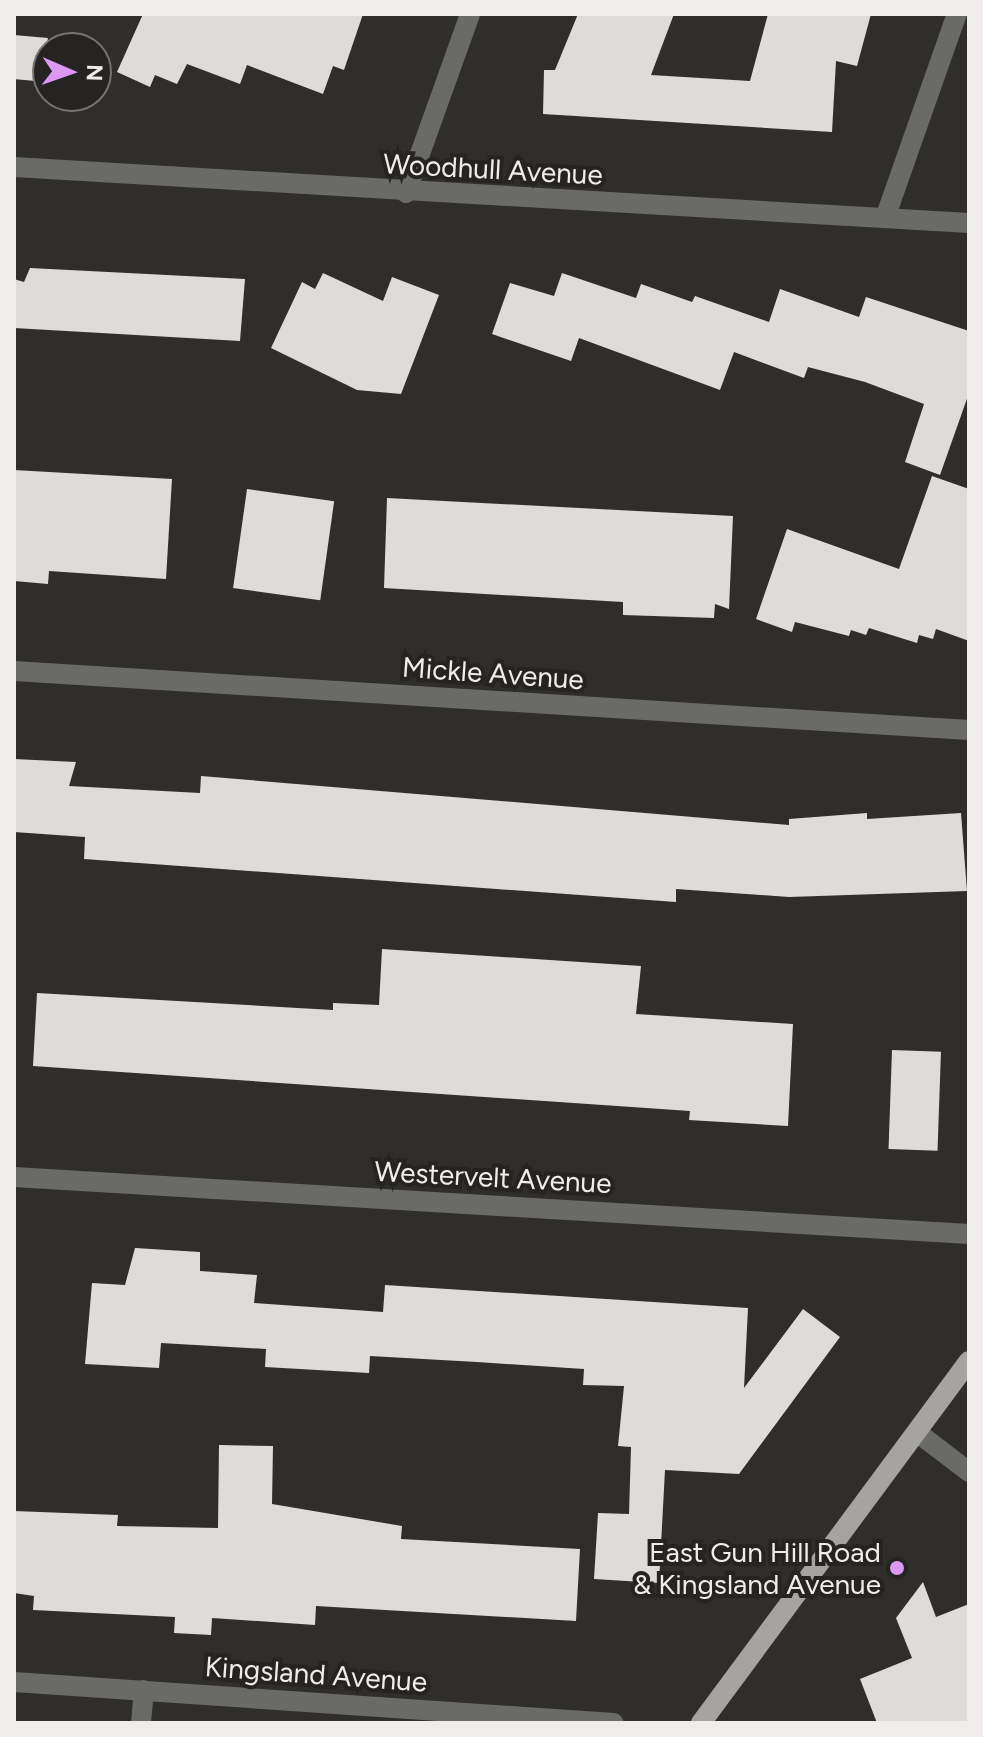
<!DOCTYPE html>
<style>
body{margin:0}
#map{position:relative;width:983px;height:1737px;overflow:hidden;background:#302e2b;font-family:Figtree,sans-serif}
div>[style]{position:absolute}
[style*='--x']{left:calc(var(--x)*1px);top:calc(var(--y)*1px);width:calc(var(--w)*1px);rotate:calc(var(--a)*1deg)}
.building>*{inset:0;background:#dfdbd9;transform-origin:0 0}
.minor>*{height:20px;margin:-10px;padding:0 10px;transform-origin:10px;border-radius:10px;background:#6a6a68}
.major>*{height:20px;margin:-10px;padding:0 10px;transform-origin:10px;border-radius:10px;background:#a6a4a1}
.dots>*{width:22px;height:22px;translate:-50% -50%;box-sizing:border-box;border:4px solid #262422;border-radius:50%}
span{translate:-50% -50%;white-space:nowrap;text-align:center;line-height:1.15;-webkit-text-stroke:8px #262422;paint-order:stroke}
.street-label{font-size:28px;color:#eeedeb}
.poi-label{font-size:28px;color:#eeedeb}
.right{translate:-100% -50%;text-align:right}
.frame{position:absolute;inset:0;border:16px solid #eeedeb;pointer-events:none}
.north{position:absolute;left:32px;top:32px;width:80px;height:80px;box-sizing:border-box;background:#262422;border:2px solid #767472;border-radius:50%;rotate:92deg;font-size:22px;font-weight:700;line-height:32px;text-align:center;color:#eeedeb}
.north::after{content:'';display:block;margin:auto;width:28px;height:36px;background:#db99f5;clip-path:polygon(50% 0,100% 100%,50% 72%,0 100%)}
</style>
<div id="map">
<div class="building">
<i style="clip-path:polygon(143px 14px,363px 14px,344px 70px,333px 66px,323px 94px,247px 65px,240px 84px,187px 64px,177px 84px,155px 75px,150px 87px,117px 72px)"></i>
<i style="clip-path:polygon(578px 14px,674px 14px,651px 75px,750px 81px,768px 14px,871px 14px,857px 66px,836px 61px,832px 132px,543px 114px,544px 70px,555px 70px)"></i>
<i style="left:14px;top:35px;width:34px;height:44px;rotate:5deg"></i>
<i style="clip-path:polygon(30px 268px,245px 279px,240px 341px,14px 328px,14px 279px,24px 282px)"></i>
<i style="clip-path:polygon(323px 273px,383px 301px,392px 277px,439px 295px,401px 394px,357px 390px,271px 348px,302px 282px,315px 289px)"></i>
<i style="clip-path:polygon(562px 273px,636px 298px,641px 284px,692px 302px,695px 296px,769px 322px,780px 289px,859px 317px,866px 297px,969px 331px,969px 393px,940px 475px,905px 462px,924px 404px,865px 382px,808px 367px,804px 378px,734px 352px,720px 390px,579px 338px,571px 361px,492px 334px,510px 283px,554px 296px)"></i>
<i style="clip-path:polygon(14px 470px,172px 479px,166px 579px,49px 571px,48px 584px,14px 581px)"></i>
<i style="clip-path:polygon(932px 476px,969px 489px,969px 641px,936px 629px,933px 639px,919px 635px,917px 643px,869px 628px,866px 635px,851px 630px,849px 636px,795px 622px,792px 632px,756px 619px,787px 529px,899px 569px)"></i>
<i style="left:247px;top:489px;width:88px;height:100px;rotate:8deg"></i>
<i style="clip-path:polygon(387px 498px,733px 516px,729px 609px,715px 604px,714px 618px,623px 615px,623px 602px,384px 588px)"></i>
<i style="clip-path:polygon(14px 759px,76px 762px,69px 786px,200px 793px,201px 776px,789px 825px,789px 819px,867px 813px,867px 819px,961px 813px,967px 891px,789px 897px,676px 889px,676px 902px,84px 859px,85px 837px,14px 832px)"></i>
<i style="clip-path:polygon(382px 949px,641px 966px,636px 1014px,793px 1024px,788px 1126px,689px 1120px,690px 1111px,33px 1066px,37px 993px,333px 1010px,333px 1003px,379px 1005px)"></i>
<i style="left:892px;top:1050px;width:49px;height:99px;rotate:2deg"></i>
<i style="clip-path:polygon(135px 1248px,200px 1252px,200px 1271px,257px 1275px,254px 1303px,383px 1312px,385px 1285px,748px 1308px,744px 1388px,803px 1309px,840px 1337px,739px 1474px,665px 1470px,659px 1583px,594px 1579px,598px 1513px,629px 1514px,631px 1447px,618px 1446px,624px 1386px,583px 1385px,584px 1369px,477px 1362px,370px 1356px,369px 1373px,265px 1367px,266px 1349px,161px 1343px,159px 1368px,85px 1364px,92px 1283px,125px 1285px)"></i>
<i style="clip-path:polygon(219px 1445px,273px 1446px,272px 1504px,402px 1526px,401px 1539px,580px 1549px,576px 1621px,316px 1606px,315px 1625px,212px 1618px,211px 1635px,174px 1633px,175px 1617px,33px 1610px,34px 1596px,14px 1593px,14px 1511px,118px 1515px,117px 1526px,218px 1528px)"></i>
<i style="clip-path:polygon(923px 1582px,936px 1617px,969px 1604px,969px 1723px,877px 1723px,860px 1679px,912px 1658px,896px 1618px)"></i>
</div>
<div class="minor">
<i style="--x:14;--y:167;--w:957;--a:3.36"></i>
<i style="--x:406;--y:193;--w:190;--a:-70.3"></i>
<i style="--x:885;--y:218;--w:216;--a:-70.6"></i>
<i style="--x:14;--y:671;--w:957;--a:3.54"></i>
<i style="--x:14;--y:1177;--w:957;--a:3.42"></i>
<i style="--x:918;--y:1433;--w:64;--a:37.4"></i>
<i style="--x:14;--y:1682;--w:601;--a:3.91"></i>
<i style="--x:141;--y:1723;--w:33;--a:-85"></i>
</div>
<div class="major">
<i style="--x:701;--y:1723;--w:450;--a:-53.5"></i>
</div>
<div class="dots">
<i style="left:897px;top:1568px;background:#db99f5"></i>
</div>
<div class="street-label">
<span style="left:493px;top:169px;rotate:3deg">Woodhull Avenue</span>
<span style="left:493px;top:673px;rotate:4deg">Mickle Avenue</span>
<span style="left:493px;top:1177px;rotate:3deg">Westervelt Avenue</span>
<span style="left:316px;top:1674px;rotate:4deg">Kingsland Avenue</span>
</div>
<div class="poi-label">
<span class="right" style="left:881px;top:1568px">East Gun Hill Road<br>&amp; Kingsland Avenue</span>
</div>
<div class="frame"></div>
<div class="north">N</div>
</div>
